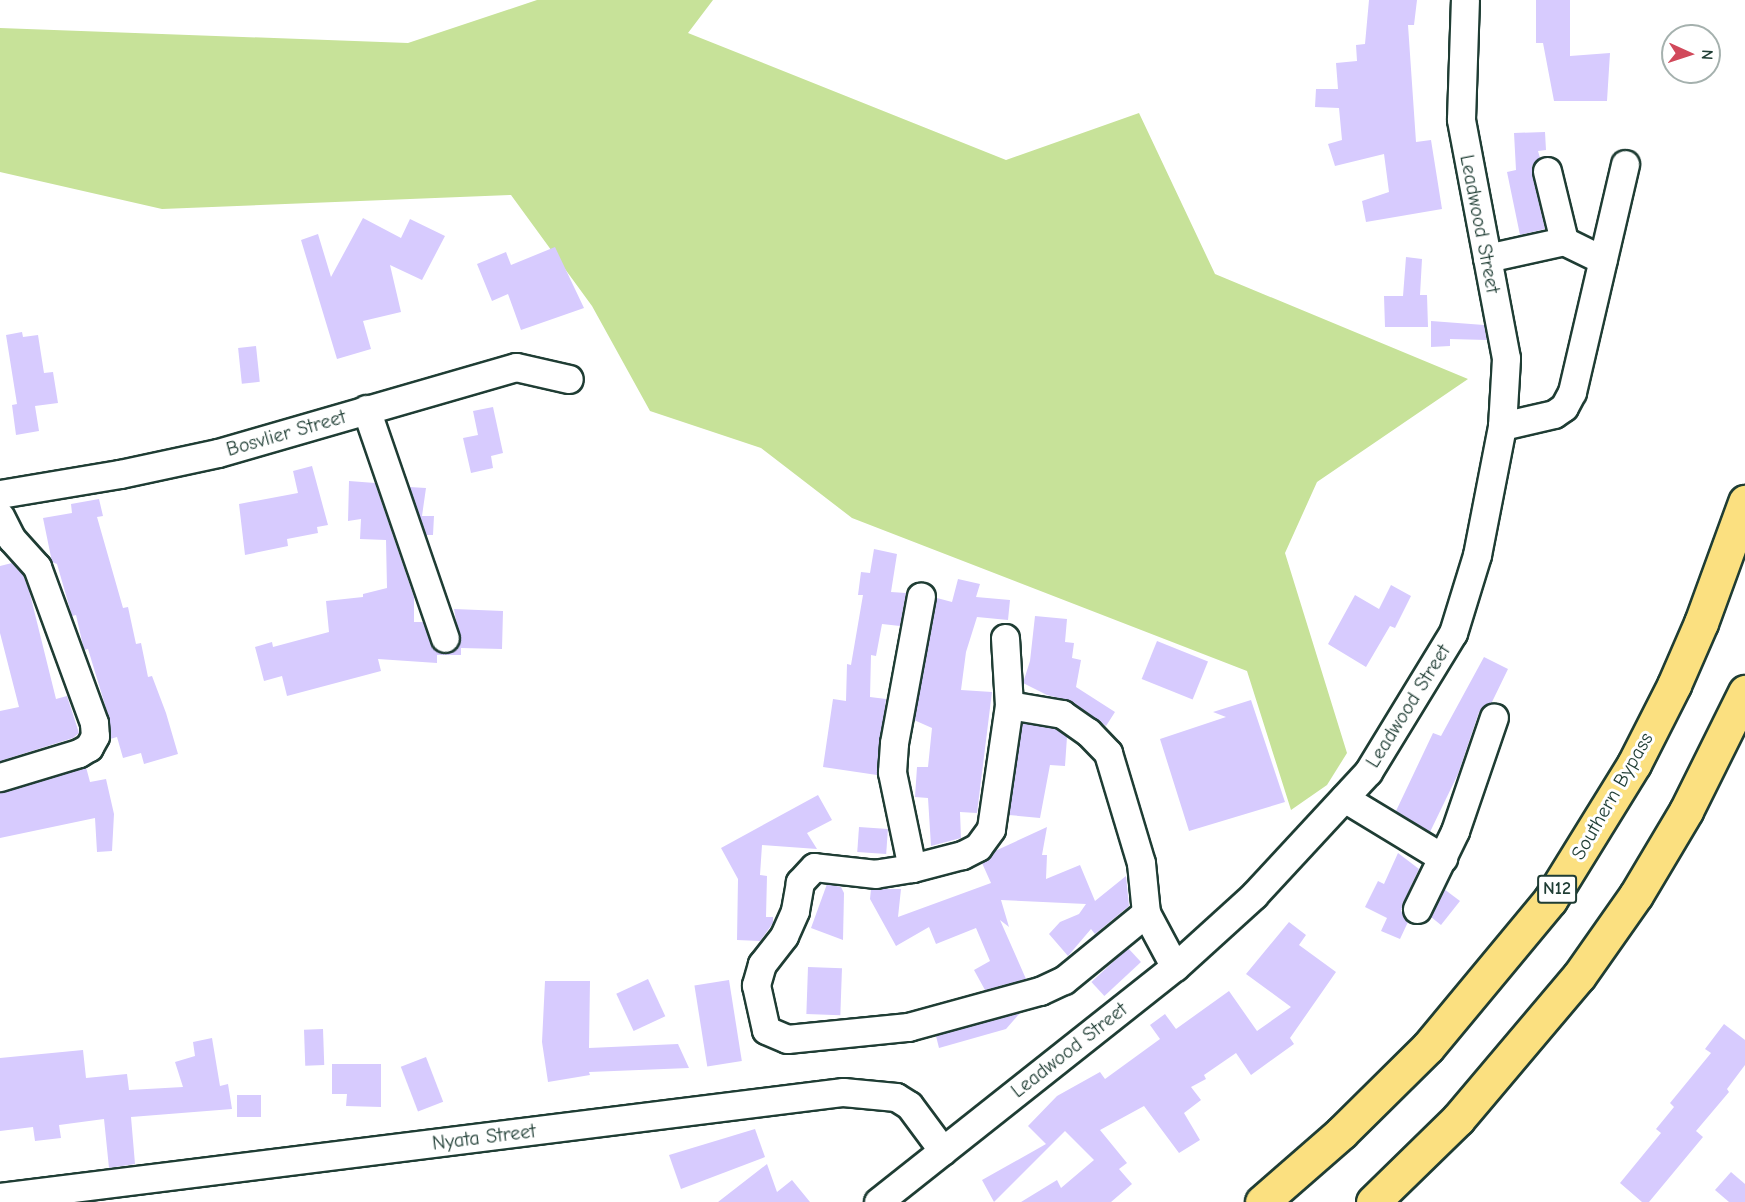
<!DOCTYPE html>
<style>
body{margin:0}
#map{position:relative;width:1745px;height:1202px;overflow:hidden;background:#fff;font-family:"Comic Neue",sans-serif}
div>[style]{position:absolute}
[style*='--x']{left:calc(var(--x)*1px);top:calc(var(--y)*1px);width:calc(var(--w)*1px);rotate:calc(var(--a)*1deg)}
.green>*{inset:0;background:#c7e299}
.building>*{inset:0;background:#d7cbfe;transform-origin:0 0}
.roads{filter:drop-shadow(2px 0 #1f3d34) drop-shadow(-2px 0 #1f3d34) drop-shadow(0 2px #1f3d34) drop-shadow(0 -2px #1f3d34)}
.street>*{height:27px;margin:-13.5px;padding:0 13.5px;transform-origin:13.5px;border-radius:13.5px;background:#fff}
.highway>*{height:33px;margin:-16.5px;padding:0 16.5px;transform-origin:16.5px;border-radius:16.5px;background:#fbe080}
span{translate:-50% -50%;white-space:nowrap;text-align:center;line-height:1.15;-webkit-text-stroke:6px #fff;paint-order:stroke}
.shield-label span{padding:2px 4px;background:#fff;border:2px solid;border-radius:4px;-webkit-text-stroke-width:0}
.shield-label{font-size:18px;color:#1f3d34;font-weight:700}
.street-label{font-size:20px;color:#1f3d34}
.north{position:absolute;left:1661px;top:24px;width:60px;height:60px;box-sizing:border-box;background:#fff;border:2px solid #a5b1ae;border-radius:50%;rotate:93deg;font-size:16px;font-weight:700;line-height:24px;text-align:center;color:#1f3d34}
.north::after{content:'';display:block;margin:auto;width:21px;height:27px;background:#d1495b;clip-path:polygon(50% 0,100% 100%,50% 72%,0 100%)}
</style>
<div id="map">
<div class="green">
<i style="clip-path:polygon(537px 0,713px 0,688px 33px,1006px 160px,1139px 113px,1215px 274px,1468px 379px,1317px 482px,1285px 553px,1347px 753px,1327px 785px,1291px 810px,1247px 671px,852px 518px,761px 448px,650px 411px,592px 306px,511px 195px,162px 209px,0 172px,0 28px,408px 43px)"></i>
</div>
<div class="building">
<i style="clip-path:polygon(1369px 0,1417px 0,1414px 25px,1408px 25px,1416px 142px,1431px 140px,1442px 209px,1366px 222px,1362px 201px,1389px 192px,1384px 154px,1335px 166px,1328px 144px,1342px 140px,1339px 108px,1315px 107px,1316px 89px,1338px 89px,1336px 63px,1357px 61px,1356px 45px,1365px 44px)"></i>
<i style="clip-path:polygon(1536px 0,1570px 0,1570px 56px,1610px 53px,1607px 101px,1554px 101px,1543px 43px,1536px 43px)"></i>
<i style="clip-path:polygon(1545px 132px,1546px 150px,1538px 151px,1540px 158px,1532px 166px,1532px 174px,1545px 229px,1520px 235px,1507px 172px,1516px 170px,1514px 133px)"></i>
<i style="clip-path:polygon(363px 218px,401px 238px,410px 219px,445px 236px,422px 280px,390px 265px,401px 312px,363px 321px,371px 349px,337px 359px,301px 240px,318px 234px,331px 277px)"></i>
<i style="clip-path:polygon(555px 247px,584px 308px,521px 330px,508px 294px,492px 301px,477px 264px,506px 252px,511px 265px)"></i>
<i style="clip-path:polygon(1406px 257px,1422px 259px,1420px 295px,1427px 295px,1428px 327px,1385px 327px,1384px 296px,1403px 296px)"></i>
<i style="clip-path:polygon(1431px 321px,1484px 325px,1487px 340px,1450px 339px,1450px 346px,1431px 347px)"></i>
<i style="clip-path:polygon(22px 332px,23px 337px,38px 335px,44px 373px,53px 372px,58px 403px,35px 406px,39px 431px,16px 435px,12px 405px,17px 404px,6px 335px)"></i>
<i style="left:256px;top:346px;width:36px;height:18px;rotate:84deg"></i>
<i style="clip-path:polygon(493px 407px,503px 453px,491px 456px,493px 468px,471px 473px,463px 438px,478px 435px,473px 411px)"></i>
<i style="clip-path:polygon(312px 466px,328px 525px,317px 527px,318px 533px,287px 539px,288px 546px,245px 555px,239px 504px,298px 493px,293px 471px)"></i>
<i style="clip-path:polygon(349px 481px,375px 483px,414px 597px,414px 622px,423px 622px,434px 649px,450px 653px,460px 642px,454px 609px,503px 611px,502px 649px,461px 648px,461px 655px,437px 655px,437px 663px,378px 659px,381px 671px,287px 696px,282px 676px,264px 681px,255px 647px,272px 642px,273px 647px,329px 632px,326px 601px,363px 597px,363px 594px,387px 588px,386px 540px,360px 539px,361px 519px,348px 521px)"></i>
<i style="clip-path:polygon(409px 487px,426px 488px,422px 516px,434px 516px,433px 535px,426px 535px)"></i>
<i style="clip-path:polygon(99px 499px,103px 516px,97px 517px,123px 608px,128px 607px,136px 644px,141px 643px,148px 677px,152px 676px,166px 713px,178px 754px,144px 764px,141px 753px,123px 758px,117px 737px,110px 739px,109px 718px,88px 649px,84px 650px,76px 615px,72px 616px,57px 564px,52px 562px,43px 518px,72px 513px,71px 504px)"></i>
<i style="clip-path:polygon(874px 549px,897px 554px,891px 592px,906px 593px,900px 626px,882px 624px,876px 656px,871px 655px,870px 697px,886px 699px,877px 775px,823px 767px,833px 699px,846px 701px,847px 664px,851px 665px,863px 595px,858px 595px,861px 572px,870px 573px)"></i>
<i style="clip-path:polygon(12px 563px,23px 575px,29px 590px,56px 699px,67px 696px,79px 733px,73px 738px,0 761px,0 711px,19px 707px,0 633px,0 566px)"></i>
<i style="clip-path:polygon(958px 579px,980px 584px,976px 597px,1010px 600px,1008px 620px,977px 617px,966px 652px,961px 690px,992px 692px,977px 813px,960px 812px,961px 838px,931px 846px,928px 798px,915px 797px,917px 767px,928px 767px,932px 728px,914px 720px,937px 598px,952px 602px)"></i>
<i style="clip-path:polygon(1391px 585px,1411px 596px,1395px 628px,1390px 626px,1366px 667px,1328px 644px,1355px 595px,1379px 609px)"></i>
<i style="clip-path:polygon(1035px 616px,1067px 619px,1065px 642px,1074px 643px,1072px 658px,1081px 660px,1076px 687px,1115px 712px,1106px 726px,1071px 701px,1047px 695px,1023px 683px,1030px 661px)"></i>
<i style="left:1157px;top:641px;width:55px;height:41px;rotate:22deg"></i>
<i style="clip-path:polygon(1484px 657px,1508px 669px,1492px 702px,1479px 712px,1458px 774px,1430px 832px,1396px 811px,1433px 733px,1441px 736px)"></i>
<i style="clip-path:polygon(1251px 700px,1285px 802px,1189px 831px,1160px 739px,1226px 717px,1213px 712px)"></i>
<i style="clip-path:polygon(1022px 723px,1056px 729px,1067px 737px,1065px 766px,1050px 765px,1040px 818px,1009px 815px)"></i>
<i style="clip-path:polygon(86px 767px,90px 782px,106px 779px,114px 814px,112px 851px,97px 852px,95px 818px,0 838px,0 792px)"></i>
<i style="clip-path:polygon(818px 795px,832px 820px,807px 833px,817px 849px,762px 845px,760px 875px,767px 876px,766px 917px,773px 917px,773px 923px,760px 941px,737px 940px,738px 879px,721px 848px)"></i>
<i style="left:859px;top:827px;width:29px;height:25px;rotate:4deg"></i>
<i style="clip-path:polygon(1047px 827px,1042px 855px,1047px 855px,1046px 879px,1080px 865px,1095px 901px,1126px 876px,1129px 906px,1095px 934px,1091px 929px,1068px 956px,1049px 934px,1060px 922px,1079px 914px,1086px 904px,1001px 900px,1009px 927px,1000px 920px,1026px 979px,985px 990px,974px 970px,990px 961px,976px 928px,936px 944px,929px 927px,896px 946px,870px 899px,871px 889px,901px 889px,898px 917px,991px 883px,982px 863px,995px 851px)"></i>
<i style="clip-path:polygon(1398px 853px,1419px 869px,1403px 903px,1401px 911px,1408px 922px,1400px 939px,1381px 931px,1387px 918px,1365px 907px,1378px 881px,1384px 884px)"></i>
<i style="clip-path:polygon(827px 884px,841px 887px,844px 893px,843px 940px,811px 928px)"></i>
<i style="clip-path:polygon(1444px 889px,1460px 901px,1441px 925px,1431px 917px)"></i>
<i style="clip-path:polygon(1289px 922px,1306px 935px,1299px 945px,1336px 972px,1290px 1038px,1294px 1044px,1251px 1075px,1236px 1053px,1204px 1075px,1206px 1079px,1191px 1087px,1201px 1100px,1184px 1113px,1200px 1140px,1179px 1153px,1144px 1106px,1100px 1130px,1127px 1163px,1119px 1169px,1132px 1184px,1111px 1202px,1021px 1202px,1057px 1180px,1061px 1188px,1094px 1160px,1065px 1131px,994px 1202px,982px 1180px,1046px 1144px,1028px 1126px,1057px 1096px,1100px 1072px,1105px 1079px,1160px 1039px,1150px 1025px,1165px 1014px,1176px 1029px,1229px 991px,1257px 1031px,1291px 1007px,1246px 974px)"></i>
<i style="left:1128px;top:948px;width:19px;height:50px;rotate:47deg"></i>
<i style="left:808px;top:967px;width:34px;height:47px;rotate:2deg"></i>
<i style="left:648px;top:979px;width:41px;height:35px;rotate:65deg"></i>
<i style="left:729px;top:980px;width:82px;height:35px;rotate:81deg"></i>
<i style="clip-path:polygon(545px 981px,590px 981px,589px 1048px,678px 1044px,689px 1068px,589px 1072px,590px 1075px,548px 1082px,542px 1042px)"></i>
<i style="clip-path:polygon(1020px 1013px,1006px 1029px,939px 1048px,936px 1036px)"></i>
<i style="clip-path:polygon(1724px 1024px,1745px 1040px,1745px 1065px,1727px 1089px,1729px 1092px,1696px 1131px,1703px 1137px,1649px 1202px,1642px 1202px,1620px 1183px,1661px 1133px,1656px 1129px,1674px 1107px,1670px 1103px,1711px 1053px,1705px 1049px)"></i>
<i style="left:323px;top:1029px;width:36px;height:19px;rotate:88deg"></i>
<i style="clip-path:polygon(212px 1038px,220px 1086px,228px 1084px,232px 1109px,131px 1117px,135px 1164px,109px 1168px,104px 1119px,59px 1125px,61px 1138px,35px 1141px,33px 1127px,0 1131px,0 1058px,83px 1050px,86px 1078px,127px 1074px,129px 1090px,183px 1087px,175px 1062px,195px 1056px,193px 1042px)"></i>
<i style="left:426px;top:1057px;width:48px;height:27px;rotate:69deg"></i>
<i style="clip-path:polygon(332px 1064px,381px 1064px,381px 1107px,346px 1106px,347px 1094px,332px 1094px)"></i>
<i style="left:261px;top:1095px;width:22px;height:24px;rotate:90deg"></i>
<i style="clip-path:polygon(755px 1129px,765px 1157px,681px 1189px,669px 1155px)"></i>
<i style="clip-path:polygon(767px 1164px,777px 1192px,792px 1180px,810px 1202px,718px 1202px)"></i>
<i style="clip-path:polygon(1731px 1172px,1745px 1184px,1745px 1202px,1729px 1202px,1715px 1190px)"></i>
</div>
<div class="roads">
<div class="street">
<i style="--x:1547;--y:171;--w:72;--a:76.3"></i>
<i style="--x:1564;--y:241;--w:43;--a:26"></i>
<i style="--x:1487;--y:258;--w:79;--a:-12.4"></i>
<i style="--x:366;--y:409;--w:242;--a:71"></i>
<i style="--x:1502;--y:426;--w:53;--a:-13"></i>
<i style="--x:1554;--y:414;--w:12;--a:-35"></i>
<i style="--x:1564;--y:407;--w:17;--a:-62"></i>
<i style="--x:1572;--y:392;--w:234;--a:-76.9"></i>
<i style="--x:0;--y:494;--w:122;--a:-9.5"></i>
<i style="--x:120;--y:474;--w:100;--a:-12.1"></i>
<i style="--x:218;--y:453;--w:310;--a:-16.1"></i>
<i style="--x:516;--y:367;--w:54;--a:12.8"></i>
<i style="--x:0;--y:516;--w:25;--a:63"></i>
<i style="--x:11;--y:538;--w:39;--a:48"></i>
<i style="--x:37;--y:567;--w:166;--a:69.9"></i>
<i style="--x:94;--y:723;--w:13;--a:86"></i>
<i style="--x:95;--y:736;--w:13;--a:119"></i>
<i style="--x:89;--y:747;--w:12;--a:149"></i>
<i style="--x:79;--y:753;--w:83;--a:163.1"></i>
<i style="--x:1005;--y:638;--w:67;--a:86.6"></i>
<i style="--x:1009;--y:705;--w:125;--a:98.3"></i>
<i style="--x:991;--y:829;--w:22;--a:126"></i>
<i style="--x:978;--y:847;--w:18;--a:153"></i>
<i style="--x:962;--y:855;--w:52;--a:165.4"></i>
<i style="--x:912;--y:868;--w:36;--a:171"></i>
<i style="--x:876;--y:874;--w:62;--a:-173.6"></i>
<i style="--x:814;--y:867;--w:21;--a:133"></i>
<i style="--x:800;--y:882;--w:29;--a:100"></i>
<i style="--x:795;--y:911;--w:27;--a:114"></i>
<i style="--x:784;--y:936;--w:36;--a:128"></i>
<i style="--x:762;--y:964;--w:22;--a:106"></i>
<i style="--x:756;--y:985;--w:46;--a:77.5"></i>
<i style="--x:766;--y:1030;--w:23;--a:23"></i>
<i style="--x:787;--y:1039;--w:122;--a:-5.7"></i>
<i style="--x:908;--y:1027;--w:137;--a:-15.3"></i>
<i style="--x:1040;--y:991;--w:26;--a:-25"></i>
<i style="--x:1064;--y:980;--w:106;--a:-39.3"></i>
<i style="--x:1009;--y:705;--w:54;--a:9.6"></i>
<i style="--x:1062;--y:714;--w:32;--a:35"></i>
<i style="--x:1088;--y:732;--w:29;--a:46"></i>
<i style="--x:1108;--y:753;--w:115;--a:73.3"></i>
<i style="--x:1141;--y:863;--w:50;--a:84.3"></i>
<i style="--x:1146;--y:913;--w:61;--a:61.8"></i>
<i style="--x:1344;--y:798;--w:116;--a:31.2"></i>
<i style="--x:912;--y:868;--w:98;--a:-101.8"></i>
<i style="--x:892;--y:772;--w:29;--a:-86"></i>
<i style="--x:894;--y:743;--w:149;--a:-79.6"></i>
<i style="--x:1417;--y:909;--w:87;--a:-64"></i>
<i style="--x:1455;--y:831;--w:120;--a:-71.1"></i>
<i style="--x:0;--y:1197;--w:850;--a:-7.1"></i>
<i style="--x:843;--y:1092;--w:53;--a:5.4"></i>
<i style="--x:896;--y:1097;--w:15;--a:32"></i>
<i style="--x:909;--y:1105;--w:57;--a:53.5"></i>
<i style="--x:878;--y:1202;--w:379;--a:-38.4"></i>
<i style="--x:1175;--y:967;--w:107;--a:-42.3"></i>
<i style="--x:1254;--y:895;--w:168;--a:-47.2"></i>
<i style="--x:1368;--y:772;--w:163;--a:-58.6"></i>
<i style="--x:1453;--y:633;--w:82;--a:-72.9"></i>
<i style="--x:1477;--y:555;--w:131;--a:-79"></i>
<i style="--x:1502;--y:426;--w:68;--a:-86.6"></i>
<i style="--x:1506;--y:358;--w:243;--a:-100.7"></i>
<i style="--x:1461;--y:119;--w:119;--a:-88.1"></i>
</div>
<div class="highway">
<i style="--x:1262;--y:1202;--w:105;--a:-41.1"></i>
<i style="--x:1341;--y:1133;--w:122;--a:-44.7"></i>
<i style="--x:1428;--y:1047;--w:191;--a:-50.3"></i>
<i style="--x:1550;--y:900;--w:160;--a:-58.3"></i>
<i style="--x:1634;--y:764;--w:89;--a:-63.1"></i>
<i style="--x:1674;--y:685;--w:68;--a:-66.5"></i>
<i style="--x:1701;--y:623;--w:129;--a:-70"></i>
<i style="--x:1373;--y:1202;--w:119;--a:-44.3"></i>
<i style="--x:1458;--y:1119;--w:187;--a:-49.8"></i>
<i style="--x:1579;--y:976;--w:99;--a:-54.9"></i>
<i style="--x:1636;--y:895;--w:98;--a:-59.2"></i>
<i style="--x:1686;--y:811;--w:133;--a:-63.6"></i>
</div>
</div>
<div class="shield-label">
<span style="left:1557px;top:889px">N12</span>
</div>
<div class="street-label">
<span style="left:1480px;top:224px;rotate:79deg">Leadwood Street</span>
<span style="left:286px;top:433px;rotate:-16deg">Bosvlier Street</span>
<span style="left:1408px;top:706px;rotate:-58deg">Leadwood Street</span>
<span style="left:1612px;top:796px;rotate:-60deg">Southern Bypass</span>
<span style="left:1069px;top:1050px;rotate:-38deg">Leadwood Street</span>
<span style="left:484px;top:1137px;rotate:-7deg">Nyata Street</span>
</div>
<div class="north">N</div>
</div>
